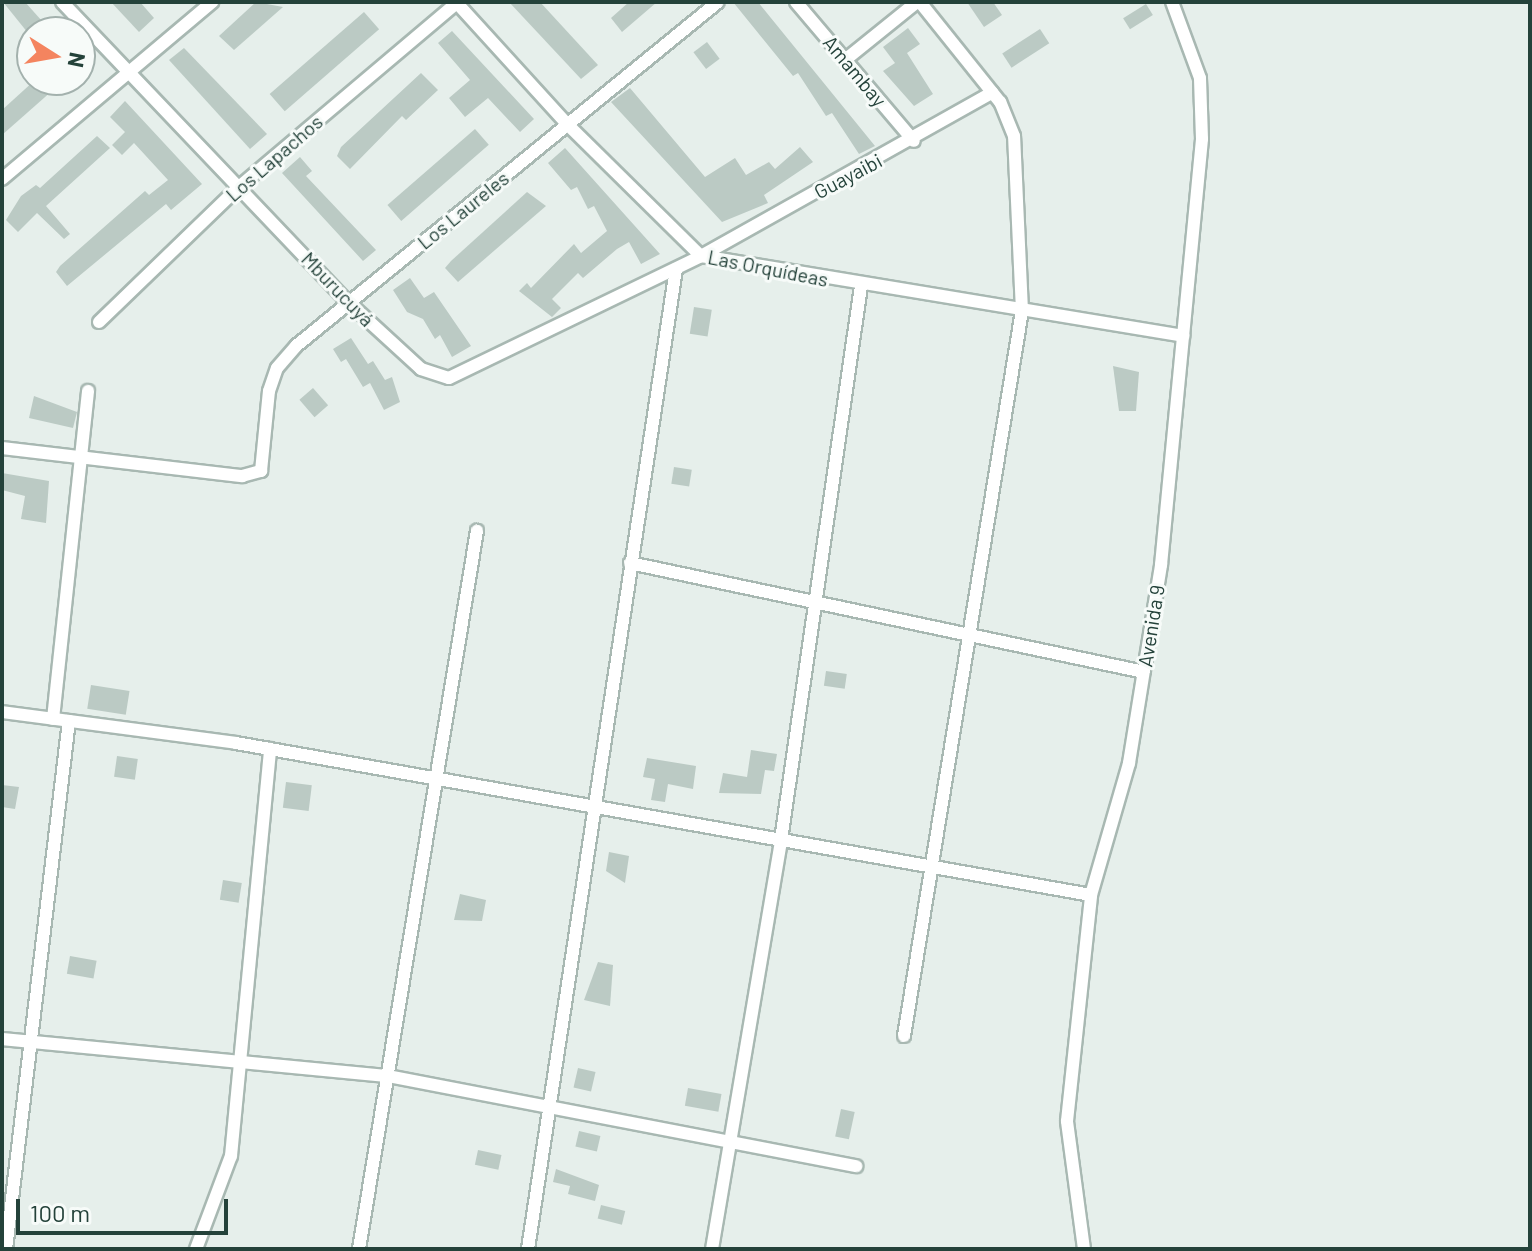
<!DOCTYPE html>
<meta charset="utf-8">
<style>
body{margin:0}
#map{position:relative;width:1532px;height:1251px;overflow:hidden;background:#e6efeb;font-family:Barlow,sans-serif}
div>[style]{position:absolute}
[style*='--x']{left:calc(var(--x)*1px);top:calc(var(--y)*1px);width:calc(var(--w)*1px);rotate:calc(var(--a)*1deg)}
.building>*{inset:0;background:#bbcac4;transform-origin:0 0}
.roads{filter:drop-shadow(2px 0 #a8b8b2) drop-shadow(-2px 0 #a8b8b2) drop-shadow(0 2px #a8b8b2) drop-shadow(0 -2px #a8b8b2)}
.minor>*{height:12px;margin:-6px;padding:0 6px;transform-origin:6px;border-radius:6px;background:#fff}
span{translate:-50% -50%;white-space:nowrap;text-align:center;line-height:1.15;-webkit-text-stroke:6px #f7fbf9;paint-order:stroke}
.street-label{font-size:20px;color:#24423a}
.frame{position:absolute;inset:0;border:4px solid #24423a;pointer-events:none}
.north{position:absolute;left:16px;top:16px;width:80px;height:80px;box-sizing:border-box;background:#f7fbf9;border:2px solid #a3b1ad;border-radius:50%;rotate:101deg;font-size:22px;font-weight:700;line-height:32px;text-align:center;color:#24423a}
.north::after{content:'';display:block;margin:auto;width:28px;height:36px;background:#f4845f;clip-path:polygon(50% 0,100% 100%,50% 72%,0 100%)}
.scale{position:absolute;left:16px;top:1199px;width:212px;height:36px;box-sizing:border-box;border:4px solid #24423a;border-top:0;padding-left:10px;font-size:24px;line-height:28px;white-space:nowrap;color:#24423a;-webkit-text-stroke:6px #f7fbf9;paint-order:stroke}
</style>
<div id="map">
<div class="building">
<i style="clip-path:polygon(3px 2px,25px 2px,42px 21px,28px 33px)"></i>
<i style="clip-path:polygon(111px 2px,140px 2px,154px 18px,139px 32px)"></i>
<i style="clip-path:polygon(256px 2px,283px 7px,234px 50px,219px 36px)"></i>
<i style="clip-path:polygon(509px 2px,540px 2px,598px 65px,581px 79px)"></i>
<i style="clip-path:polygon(629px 2px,657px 2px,622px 32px,611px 18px)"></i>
<i style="clip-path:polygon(733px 2px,758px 2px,875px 146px,859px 154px,832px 113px,826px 116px,798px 73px,793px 76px)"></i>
<i style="clip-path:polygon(967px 2px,993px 2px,1002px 15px,984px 27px)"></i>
<i style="left:1146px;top:4px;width:13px;height:27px;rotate:58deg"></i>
<i style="left:364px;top:12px;width:23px;height:125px;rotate:49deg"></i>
<i style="clip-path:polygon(908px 28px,920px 44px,907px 53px,933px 94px,914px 106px,883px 71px,895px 63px,883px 47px)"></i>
<i style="left:1040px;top:29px;width:17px;height:45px;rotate:57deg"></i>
<i style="clip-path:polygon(452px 31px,534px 119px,520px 132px,488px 98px,465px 117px,449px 98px,470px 80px,438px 43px)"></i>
<i style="left:707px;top:42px;width:21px;height:17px;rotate:53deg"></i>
<i style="clip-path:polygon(184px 48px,267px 134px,250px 149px,169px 60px)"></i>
<i style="clip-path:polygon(421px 73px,438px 90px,406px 120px,402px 116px,350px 169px,337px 156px,341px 147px)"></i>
<i style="clip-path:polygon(35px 80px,53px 90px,2px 135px,2px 110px)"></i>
<i style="clip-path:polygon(630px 88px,705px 177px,735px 158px,746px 175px,769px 162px,775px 169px,800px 147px,813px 162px,764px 195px,768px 203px,722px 222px,611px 102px)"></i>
<i style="clip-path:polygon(125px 101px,202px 184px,171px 210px,166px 204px,67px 286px,56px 272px,60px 266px,145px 191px,149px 195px,168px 180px,134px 143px,122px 155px,112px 145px,125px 132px,110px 117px)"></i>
<i style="left:475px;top:129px;width:21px;height:116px;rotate:49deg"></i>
<i style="clip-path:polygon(97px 136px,110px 148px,46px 206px,70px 234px,64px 239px,37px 213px,18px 232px,6px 220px,21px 196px,36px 185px,40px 188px)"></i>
<i style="clip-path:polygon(565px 148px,660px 254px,641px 264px,629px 242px,617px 249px,583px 278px,578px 273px,552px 299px,561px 308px,552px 317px,519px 291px,527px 283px,531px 288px,574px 244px,581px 253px,607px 231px,594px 206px,588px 209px,577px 187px,571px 190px,548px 163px)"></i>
<i style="clip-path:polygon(300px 157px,312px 171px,306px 176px,376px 250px,363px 261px,282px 173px)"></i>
<i style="clip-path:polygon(527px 192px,546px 206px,458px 282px,445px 268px,451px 261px)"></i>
<i style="clip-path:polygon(410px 278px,424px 298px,434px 292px,471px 346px,452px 357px,440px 335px,435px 339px,423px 319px,407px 312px,393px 290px)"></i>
<i style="left:694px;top:307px;width:18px;height:27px;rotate:9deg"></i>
<i style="clip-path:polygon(351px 338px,368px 364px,373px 361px,385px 380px,392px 377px,400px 402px,384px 410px,370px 383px,363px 387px,346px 359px,341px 362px,333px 349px)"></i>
<i style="clip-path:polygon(1113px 366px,1139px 372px,1136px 411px,1119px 411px)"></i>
<i style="left:313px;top:388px;width:23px;height:18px;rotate:49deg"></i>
<i style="clip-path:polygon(34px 396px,77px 412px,73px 428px,29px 418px)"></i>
<i style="left:674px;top:467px;width:18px;height:17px;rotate:9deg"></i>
<i style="clip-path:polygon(2px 473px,49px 481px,46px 523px,21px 519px,25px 496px,2px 490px)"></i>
<i style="left:826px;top:671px;width:21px;height:15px;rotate:8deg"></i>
<i style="left:91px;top:685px;width:39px;height:24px;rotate:9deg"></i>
<i style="clip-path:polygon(751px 750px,777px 754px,774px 771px,765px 770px,761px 794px,719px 793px,723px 773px,747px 777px)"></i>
<i style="left:117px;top:756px;width:21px;height:21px;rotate:8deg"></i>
<i style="clip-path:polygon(647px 758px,696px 766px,693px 789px,668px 784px,665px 802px,651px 800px,655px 779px,643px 777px)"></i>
<i style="left:286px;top:782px;width:26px;height:26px;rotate:7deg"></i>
<i style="clip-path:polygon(2px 785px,19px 787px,15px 809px,2px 807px)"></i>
<i style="clip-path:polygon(609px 852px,629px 856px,625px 883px,606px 871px)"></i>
<i style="left:223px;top:880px;width:19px;height:20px;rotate:9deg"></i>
<i style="clip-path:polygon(460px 894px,486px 900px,482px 921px,454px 920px)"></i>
<i style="left:70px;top:956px;width:27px;height:18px;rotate:10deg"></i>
<i style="clip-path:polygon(598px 962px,613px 965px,610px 1006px,584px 1000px)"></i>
<i style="left:578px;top:1068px;width:18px;height:20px;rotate:13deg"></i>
<i style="left:688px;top:1088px;width:34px;height:18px;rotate:10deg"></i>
<i style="left:841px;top:1109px;width:14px;height:28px;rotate:12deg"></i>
<i style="left:579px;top:1131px;width:22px;height:16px;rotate:13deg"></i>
<i style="left:478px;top:1150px;width:24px;height:15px;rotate:12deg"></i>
<i style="clip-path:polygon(556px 1169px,599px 1185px,595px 1201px,568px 1194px,570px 1186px,553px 1182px)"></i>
<i style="left:601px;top:1205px;width:25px;height:14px;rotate:14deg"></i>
</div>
<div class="roads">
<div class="minor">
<i style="--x:62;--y:2;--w:414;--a:46.4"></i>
<i style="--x:348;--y:302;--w:99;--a:42.5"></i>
<i style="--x:421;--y:369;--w:29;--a:18"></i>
<i style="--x:449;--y:378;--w:280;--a:-25.8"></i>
<i style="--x:701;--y:256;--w:334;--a:-29.3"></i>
<i style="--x:456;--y:2;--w:166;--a:47.7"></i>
<i style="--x:568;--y:125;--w:187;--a:44.6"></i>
<i style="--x:701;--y:256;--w:489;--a:9.4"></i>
<i style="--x:796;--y:2;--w:182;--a:49.7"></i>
<i style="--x:845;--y:60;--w:92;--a:-38.9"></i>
<i style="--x:2;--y:179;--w:275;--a:-40.1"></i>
<i style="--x:99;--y:322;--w:196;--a:-44"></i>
<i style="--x:240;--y:186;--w:285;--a:-40.2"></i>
<i style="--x:2;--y:448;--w:242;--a:6.7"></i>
<i style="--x:242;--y:476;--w:20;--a:-15"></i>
<i style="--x:261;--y:471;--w:80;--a:-84.3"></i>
<i style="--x:269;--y:391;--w:24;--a:-71"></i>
<i style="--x:277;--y:368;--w:29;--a:-49"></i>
<i style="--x:296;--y:346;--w:544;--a:-39.19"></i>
<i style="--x:630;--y:563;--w:525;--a:11.97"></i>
<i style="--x:2;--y:712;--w:236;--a:7.5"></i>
<i style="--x:236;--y:743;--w:868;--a:10.08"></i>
<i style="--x:53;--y:719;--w:330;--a:-83.9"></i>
<i style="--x:904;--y:1036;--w:735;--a:-80.76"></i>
<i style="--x:1022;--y:311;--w:175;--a:-92.6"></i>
<i style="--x:1014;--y:136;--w:37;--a:-112"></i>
<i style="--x:1000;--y:102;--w:128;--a:-128.7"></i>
<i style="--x:2;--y:1039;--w:388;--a:5.5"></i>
<i style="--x:388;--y:1076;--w:477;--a:10.9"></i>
<i style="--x:6;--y:1249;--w:532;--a:-83.2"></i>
<i style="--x:196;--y:1249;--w:99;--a:-69.4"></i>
<i style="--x:231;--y:1156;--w:409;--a:-84.5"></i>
<i style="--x:359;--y:1249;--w:728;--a:-80.67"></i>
<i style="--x:528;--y:1249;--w:991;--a:-81.41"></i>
<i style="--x:712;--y:1249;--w:415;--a:-80.4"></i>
<i style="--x:781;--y:840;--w:560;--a:-81.78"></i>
<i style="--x:1084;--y:1249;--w:129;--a:-97.6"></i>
<i style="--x:1067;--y:1121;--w:227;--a:-83.9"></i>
<i style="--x:1091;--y:895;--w:137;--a:-73.9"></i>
<i style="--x:1129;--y:763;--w:201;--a:-80.8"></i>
<i style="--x:1161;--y:565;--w:428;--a:-84.5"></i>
<i style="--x:1202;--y:139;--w:61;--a:-91.9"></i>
<i style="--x:1200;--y:78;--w:81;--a:-110.2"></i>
</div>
</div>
<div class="street-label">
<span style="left:855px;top:71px;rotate:50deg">Amambay</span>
<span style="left:274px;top:158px;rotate:-41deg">Los Lapachos</span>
<span style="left:848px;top:176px;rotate:-28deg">Guayaibi</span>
<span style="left:463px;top:210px;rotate:-39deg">Los Laureles</span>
<span style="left:768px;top:268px;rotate:11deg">Las Orquídeas</span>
<span style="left:338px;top:289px;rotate:46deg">Mburucuyá</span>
<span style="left:1151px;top:626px;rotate:-81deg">Avenida 9</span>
</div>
<div class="frame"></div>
<div class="north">N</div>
<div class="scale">100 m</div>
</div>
